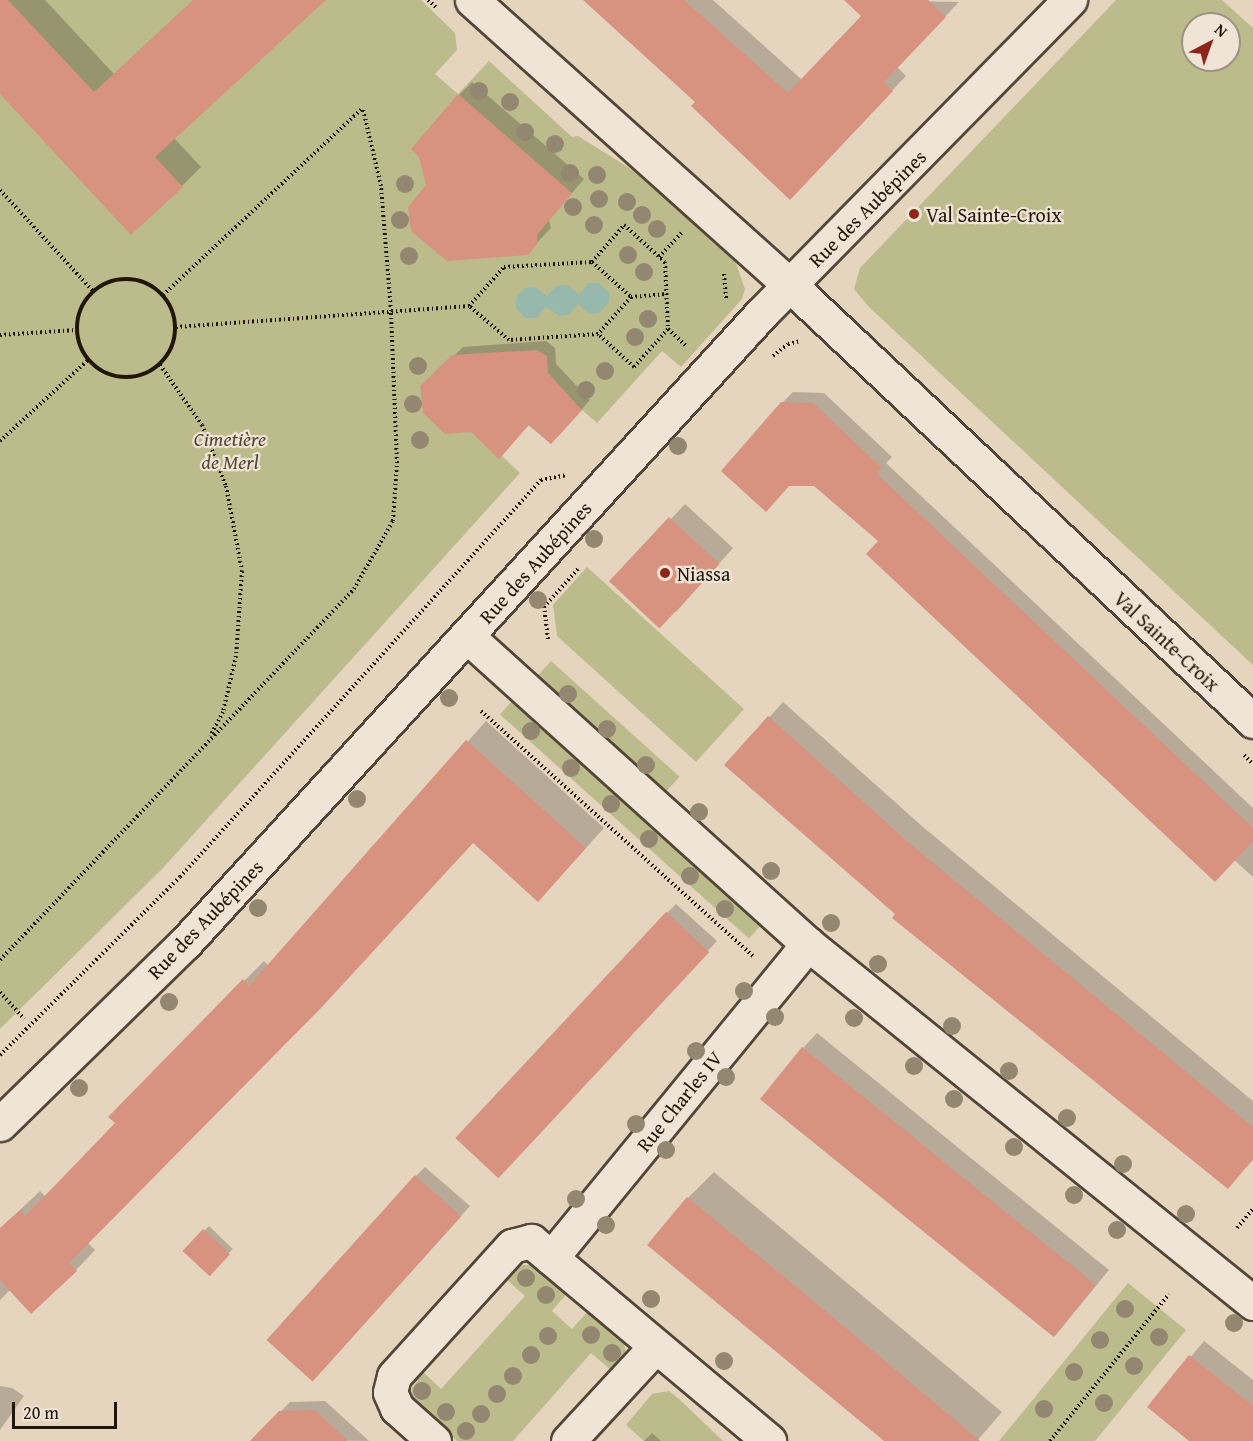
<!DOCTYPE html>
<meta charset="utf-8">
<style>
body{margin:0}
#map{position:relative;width:1253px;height:1441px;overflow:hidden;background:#e6d5be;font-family:"Gentium Book Plus",serif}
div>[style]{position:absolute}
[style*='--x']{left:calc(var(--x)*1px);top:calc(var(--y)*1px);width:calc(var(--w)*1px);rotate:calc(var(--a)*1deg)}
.green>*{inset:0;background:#bcbb8c;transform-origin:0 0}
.water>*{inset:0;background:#97b9ad}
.shadow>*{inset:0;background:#0003;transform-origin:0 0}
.building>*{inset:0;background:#d89280;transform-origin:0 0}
.path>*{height:4px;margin-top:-2px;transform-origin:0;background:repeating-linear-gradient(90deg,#22160b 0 1.5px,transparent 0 4.5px)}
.path>.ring{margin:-2px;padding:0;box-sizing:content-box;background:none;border:4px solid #22160b;border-radius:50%}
.roads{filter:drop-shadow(2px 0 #534638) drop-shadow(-2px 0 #534638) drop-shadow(0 2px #534638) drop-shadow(0 -2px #534638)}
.minor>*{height:33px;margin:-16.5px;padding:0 16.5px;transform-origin:16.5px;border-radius:16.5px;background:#efe4d5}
.tertiary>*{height:33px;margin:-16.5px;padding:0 16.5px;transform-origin:16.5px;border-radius:16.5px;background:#efe4d5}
.trees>*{width:18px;height:18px;margin:-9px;border-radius:50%;background:#948771}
.dots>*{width:16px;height:16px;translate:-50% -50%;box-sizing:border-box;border:3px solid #efe4d5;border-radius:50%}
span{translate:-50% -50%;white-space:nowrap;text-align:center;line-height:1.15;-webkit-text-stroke:4.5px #efe4d5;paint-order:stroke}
.street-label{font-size:20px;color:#22160b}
.poi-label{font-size:20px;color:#22160b}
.left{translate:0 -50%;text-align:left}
.park-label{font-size:20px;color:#504832;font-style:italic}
.north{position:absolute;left:1181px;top:12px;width:60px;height:60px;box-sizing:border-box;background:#efe4d5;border:2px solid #9d9284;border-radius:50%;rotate:41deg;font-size:16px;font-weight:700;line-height:24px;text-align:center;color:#22160b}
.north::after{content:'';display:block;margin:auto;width:21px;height:27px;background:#8f2418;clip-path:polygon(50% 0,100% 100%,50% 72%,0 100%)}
.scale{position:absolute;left:12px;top:1402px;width:105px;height:27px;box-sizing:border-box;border:3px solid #22160b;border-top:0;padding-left:8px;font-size:18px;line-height:21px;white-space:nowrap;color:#22160b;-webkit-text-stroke:4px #efe4d5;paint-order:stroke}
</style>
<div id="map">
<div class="green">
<i style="clip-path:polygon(0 0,421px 0,455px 33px,457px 50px,435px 74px,458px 94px,489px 61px,572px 137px,578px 136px,655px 184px,733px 255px,745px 289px,742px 299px,681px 367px,662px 351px,597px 423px,582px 410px,551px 444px,528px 425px,502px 456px,520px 473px,163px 868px,0 1029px)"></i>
<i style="clip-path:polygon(evenodd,1116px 0,1222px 0,1253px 28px,1253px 665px,869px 307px,854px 289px,860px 268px,1116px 0,1193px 24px,1229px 24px,1229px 60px,1193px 60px,1193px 24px)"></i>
<i style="clip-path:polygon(587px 567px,744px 709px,696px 762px,557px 636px,553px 605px)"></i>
<i style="left:551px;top:661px;width:173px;height:23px;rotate:42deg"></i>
<i style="left:512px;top:701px;width:335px;height:18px;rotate:42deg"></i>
<i style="clip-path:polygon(519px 1265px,535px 1265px,568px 1292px,552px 1311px,572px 1329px,590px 1309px,622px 1337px,626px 1351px,611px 1370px,591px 1353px,513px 1441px,457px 1441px,414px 1402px,411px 1390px,423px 1372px,441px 1389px,525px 1296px,506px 1279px)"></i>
<i style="clip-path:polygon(1128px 1283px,1186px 1330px,1095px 1441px,999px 1441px)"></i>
<i style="clip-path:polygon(669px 1391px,679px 1399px,723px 1441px,644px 1441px,626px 1425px,652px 1394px)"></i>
</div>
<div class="water">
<i style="clip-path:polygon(589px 283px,599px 283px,609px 293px,609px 302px,599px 313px,590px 314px,578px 304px,568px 315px,559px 316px,546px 307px,536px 318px,525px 318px,516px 308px,516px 298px,525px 288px,535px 287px,547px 296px,556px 286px,567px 285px,579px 294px)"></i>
</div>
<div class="shadow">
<i style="clip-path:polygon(0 0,45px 0,114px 74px,194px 0,324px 0,174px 138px,201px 167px,182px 186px,0 92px)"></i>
<i style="clip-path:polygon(586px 0,713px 0,802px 80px,863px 16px,853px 0,959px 2px,897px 67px,906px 76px,804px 184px,698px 102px)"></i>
<i style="clip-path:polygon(472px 82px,584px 179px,549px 220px,551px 228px,527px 253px,459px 95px)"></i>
<i style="clip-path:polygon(546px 341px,555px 348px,556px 364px,590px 400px,560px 434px,422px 387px,463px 347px)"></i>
<i style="clip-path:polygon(793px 392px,824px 393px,892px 457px,886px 463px,1253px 808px,1253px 877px,880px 541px,782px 403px)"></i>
<i style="clip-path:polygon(685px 504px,733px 548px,676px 612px,612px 582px)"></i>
<i style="clip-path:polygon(783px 702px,923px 827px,1253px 1101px,1253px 1160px,1228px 1187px,895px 917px,897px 914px,726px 765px)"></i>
<i style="clip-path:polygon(486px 721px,604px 828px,557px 880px,474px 842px,87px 1242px,95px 1250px,76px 1270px,11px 1289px,0 1300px,0 1229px,40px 1191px,46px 1197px,117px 1123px,110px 1117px,264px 961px,269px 966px)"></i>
<i style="clip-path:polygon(676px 904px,717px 941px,508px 1165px,667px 913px)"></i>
<i style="clip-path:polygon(817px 1033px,1109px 1270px,1055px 1336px,803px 1048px)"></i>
<i style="clip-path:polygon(425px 1167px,470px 1206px,322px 1371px,416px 1176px)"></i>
<i style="clip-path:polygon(714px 1172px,1002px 1412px,977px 1441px,886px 1441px,688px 1198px)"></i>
<i style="left:209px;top:1226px;width:33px;height:34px;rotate:44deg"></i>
<i style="clip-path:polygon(1204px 1341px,1253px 1380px,1253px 1441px,1191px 1441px,1149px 1407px)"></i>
<i style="clip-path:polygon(0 1386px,12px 1388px,24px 1396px,0 1430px)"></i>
<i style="clip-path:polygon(325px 1401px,369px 1441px,254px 1439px,290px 1402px)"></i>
<i style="clip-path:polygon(652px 1433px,661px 1441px,644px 1441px)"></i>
</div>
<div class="building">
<i style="clip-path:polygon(0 0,8px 0,94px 92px,193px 0,326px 0,155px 157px,183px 187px,131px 235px,0 94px)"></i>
<i style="clip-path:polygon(583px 0,684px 0,788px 93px,861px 16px,844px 0,928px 0,946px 17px,884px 82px,893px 91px,790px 200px,691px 106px,695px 102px)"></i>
<i style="clip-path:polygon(458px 94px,572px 193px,537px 235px,538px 243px,528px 255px,447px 261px,411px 231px,408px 207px,426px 185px,419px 157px,411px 149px)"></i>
<i style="clip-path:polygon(537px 350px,547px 356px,548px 373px,582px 410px,551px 444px,529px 425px,499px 459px,471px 432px,445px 434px,423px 413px,420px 386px,452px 355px)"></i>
<i style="clip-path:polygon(781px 402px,813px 403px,882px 468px,877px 474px,1253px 828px,1253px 841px,1215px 882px,866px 554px,878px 541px,814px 486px,789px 486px,766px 512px,721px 471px)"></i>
<i style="left:669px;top:517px;width:69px;height:88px;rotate:43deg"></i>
<i style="clip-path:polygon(768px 716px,908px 842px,1253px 1127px,1253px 1159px,1228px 1189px,892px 918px,895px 914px,724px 765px)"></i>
<i style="clip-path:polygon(466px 740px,586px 848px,538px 902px,473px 843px,321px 1008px,69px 1263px,77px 1271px,31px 1314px,0 1280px,0 1228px,20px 1210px,25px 1216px,65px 1175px,115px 1123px,108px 1117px,243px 979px,249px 986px)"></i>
<i style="left:666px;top:912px;width:59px;height:309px;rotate:43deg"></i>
<i style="left:802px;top:1047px;width:378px;height:67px;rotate:39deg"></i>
<i style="left:415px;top:1175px;width:62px;height:222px;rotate:42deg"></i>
<i style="clip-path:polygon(687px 1197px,816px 1303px,980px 1441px,884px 1441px,647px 1245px)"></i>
<i style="left:203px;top:1229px;width:37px;height:30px;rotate:43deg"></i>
<i style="clip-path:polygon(1189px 1355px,1253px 1406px,1253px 1441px,1189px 1441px,1147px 1407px)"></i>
<i style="clip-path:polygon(315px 1410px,348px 1441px,250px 1441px,279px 1411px)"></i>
</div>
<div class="path">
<i style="--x:428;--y:0;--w:12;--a:42"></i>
<i style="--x:0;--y:190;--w:137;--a:47.4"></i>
<i style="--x:659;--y:257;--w:33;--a:-47"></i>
<i style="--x:592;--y:262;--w:49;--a:-49.1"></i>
<i style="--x:624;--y:225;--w:55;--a:42.1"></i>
<i style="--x:665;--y:262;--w:67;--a:87.4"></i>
<i style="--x:668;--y:329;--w:51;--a:131.8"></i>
<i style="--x:634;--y:367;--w:49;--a:-137.5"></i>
<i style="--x:598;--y:334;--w:89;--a:176.1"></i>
<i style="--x:509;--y:340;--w:52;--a:-139.6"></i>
<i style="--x:469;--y:306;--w:52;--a:-48.1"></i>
<i style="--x:504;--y:267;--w:88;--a:-3.3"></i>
<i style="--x:592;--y:262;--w:52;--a:41.9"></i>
<i style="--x:631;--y:297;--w:50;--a:131.7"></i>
<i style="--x:724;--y:274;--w:25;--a:85"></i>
<i class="ring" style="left:77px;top:279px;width:94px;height:94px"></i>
<i style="--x:163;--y:295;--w:272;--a:-43.1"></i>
<i style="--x:631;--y:297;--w:35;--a:-5"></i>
<i style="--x:176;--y:327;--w:294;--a:-4.1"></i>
<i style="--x:668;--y:329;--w:26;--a:43"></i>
<i style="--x:0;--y:335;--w:76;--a:-3.8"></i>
<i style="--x:773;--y:356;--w:19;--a:-39"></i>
<i style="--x:788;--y:344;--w:12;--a:-14"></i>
<i style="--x:160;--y:365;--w:73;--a:55"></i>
<i style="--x:202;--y:425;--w:66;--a:68.5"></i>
<i style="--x:226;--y:486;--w:86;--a:79.3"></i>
<i style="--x:242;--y:571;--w:85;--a:94"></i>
<i style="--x:236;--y:656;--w:57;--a:103.1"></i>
<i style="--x:223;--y:712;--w:27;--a:118"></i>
<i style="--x:0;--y:441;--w:120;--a:-42.6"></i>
<i style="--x:548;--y:639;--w:32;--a:-97"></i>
<i style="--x:544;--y:607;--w:51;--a:-48.2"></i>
<i style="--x:481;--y:711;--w:366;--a:42"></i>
<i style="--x:1244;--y:755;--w:13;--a:45"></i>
<i style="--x:0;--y:960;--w:513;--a:-46.34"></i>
<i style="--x:354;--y:589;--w:78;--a:-60.2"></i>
<i style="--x:393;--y:521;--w:58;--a:-86.1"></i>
<i style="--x:397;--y:463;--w:152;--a:-92.3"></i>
<i style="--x:391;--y:311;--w:125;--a:-94.6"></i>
<i style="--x:381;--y:186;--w:79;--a:-103.2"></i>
<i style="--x:0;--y:992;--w:36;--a:48"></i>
<i style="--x:0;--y:1055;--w:253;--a:-44.7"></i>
<i style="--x:180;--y:877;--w:537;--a:-47.72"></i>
<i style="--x:541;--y:480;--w:25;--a:-11"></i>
<i style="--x:1237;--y:1228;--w:25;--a:-50"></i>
<i style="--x:1050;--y:1441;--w:189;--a:-51"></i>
</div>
<div class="roads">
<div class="minor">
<i style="--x:472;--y:0;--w:427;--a:41.9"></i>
<i style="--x:790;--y:285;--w:636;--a:43.28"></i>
<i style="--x:468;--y:637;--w:458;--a:42.1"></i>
<i style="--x:808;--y:944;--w:572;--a:38.89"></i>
<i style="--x:551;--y:1258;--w:406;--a:-50.7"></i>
<i style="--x:434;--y:1441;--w:50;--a:-138.3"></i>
<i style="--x:397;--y:1408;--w:17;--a:-114"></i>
<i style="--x:390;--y:1392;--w:16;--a:-76"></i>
<i style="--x:394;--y:1376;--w:176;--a:-47.8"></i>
<i style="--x:512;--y:1246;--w:20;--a:-15"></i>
<i style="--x:531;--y:1241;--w:311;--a:40"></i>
<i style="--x:568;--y:1441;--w:129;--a:-47.2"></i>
</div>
<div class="tertiary">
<i style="--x:0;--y:1124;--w:259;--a:-44.4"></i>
<i style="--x:185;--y:943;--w:853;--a:-47.52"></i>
<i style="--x:761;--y:314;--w:441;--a:-45.5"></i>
</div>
</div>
<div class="trees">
<i style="left:479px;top:91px"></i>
<i style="left:510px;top:102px"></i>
<i style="left:525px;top:132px"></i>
<i style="left:555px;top:144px"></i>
<i style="left:570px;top:173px"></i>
<i style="left:597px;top:175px"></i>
<i style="left:405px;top:184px"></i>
<i style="left:599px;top:199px"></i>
<i style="left:627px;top:202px"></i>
<i style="left:573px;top:207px"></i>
<i style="left:642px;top:215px"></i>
<i style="left:400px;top:220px"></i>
<i style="left:594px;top:225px"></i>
<i style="left:657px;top:229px"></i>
<i style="left:628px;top:255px"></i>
<i style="left:409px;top:256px"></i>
<i style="left:644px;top:272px"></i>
<i style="left:648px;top:319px"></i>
<i style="left:635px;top:337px"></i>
<i style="left:418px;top:366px"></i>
<i style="left:605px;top:371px"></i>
<i style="left:586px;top:390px"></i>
<i style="left:413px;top:404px"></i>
<i style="left:420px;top:440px"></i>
<i style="left:678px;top:446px"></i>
<i style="left:594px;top:539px"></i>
<i style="left:538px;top:600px"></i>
<i style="left:568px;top:694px"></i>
<i style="left:449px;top:698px"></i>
<i style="left:607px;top:729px"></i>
<i style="left:531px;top:731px"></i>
<i style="left:646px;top:765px"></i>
<i style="left:571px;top:768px"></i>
<i style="left:357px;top:799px"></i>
<i style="left:611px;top:804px"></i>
<i style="left:699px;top:812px"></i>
<i style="left:649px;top:839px"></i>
<i style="left:771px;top:871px"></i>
<i style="left:690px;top:876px"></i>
<i style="left:258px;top:908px"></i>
<i style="left:725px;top:909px"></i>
<i style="left:831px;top:923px"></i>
<i style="left:878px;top:964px"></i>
<i style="left:744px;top:991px"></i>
<i style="left:169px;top:1002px"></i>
<i style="left:775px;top:1017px"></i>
<i style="left:854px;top:1018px"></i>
<i style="left:952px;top:1026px"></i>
<i style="left:696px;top:1051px"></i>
<i style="left:914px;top:1066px"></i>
<i style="left:1009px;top:1071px"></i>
<i style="left:726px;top:1077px"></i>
<i style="left:79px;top:1088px"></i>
<i style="left:954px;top:1099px"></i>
<i style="left:1067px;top:1118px"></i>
<i style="left:636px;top:1124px"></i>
<i style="left:1014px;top:1147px"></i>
<i style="left:666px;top:1150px"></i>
<i style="left:1123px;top:1164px"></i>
<i style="left:1074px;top:1195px"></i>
<i style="left:576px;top:1199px"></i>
<i style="left:1186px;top:1214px"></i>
<i style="left:606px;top:1225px"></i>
<i style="left:1117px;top:1230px"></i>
<i style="left:526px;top:1278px"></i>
<i style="left:546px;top:1295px"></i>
<i style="left:651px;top:1299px"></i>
<i style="left:1125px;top:1309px"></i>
<i style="left:1234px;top:1323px"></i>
<i style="left:591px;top:1335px"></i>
<i style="left:548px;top:1336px"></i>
<i style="left:1159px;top:1337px"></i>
<i style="left:1100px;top:1340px"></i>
<i style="left:612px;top:1353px"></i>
<i style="left:531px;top:1355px"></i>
<i style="left:724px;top:1361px"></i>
<i style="left:1134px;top:1366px"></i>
<i style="left:1074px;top:1372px"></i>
<i style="left:513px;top:1376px"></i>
<i style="left:422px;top:1391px"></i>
<i style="left:497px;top:1394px"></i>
<i style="left:1104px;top:1403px"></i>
<i style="left:1044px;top:1409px"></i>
<i style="left:446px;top:1412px"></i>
<i style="left:481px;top:1414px"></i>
<i style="left:466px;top:1431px"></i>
</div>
<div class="dots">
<i style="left:914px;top:214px;background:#8f2418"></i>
<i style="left:665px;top:573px;background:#8f2418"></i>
</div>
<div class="street-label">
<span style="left:867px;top:208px;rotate:-45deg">Rue des Aubépines</span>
<span style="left:535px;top:562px;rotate:-48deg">Rue des Aubépines</span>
<span style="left:1167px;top:641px;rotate:43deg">Val Sainte-Croix</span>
<span style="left:205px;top:919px;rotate:-46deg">Rue des Aubépines</span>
<span style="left:679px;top:1101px;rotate:-51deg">Rue Charles IV</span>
</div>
<div class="poi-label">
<span class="left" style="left:926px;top:214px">Val Sainte-Croix</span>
<span class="left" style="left:677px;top:573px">Niassa</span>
</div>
<div class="park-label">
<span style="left:230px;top:450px">Cimetière<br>de Merl</span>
</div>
<div class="north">N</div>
<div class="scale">20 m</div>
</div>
